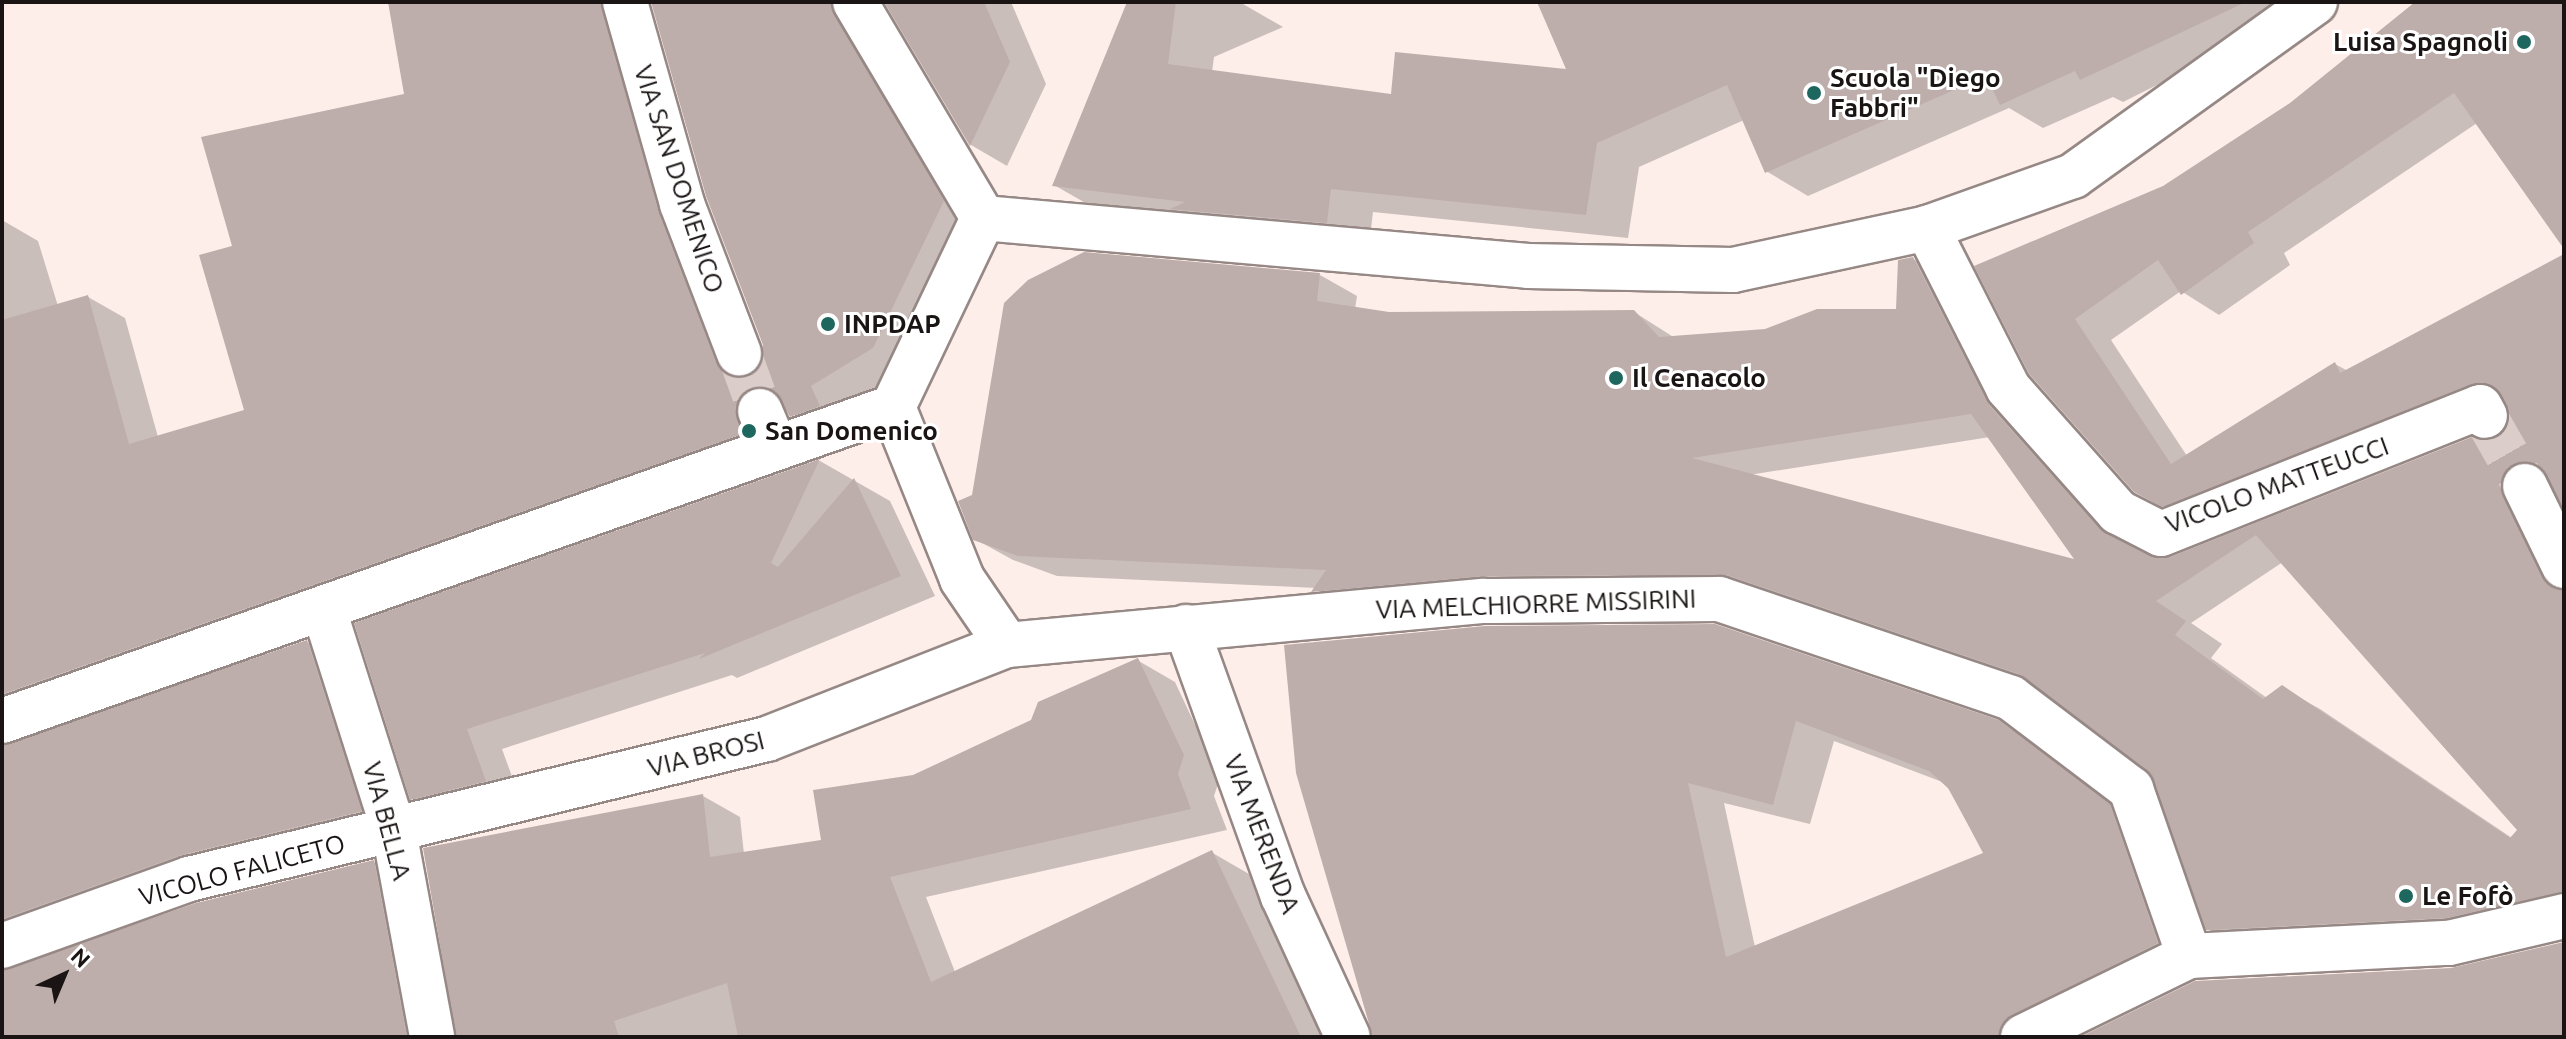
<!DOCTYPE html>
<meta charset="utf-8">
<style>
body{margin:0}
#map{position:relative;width:2566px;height:1039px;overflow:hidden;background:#fdeeea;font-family:Ubuntu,sans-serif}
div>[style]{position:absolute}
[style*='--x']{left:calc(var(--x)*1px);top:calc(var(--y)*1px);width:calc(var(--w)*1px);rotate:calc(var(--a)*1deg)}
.shadow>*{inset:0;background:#0003}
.building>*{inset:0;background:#bdaeab}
.street-tunnel>*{height:44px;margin-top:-22px;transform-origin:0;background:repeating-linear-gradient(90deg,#dbcdca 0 44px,transparent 0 66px)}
.roads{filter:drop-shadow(2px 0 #968885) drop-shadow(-2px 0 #968885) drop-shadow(0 2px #968885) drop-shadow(0 -2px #968885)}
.street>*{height:44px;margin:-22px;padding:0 22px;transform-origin:22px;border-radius:22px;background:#fff}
.dots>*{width:22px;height:22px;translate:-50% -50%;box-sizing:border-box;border:4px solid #fff;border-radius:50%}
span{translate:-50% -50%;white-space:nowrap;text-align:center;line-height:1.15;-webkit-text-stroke:6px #fff;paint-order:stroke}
.poi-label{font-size:26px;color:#1a1514;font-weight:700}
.right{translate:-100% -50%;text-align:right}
.left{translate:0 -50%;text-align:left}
.street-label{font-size:26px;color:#1a1514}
.frame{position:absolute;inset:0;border:4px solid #1a1514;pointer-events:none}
.north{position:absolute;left:24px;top:935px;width:80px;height:80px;-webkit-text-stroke:6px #fff;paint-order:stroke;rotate:44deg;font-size:22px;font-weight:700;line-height:32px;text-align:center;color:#1a1514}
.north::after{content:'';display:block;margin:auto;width:28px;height:36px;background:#1a1514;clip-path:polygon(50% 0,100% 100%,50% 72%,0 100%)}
</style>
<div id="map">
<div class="shadow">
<i style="clip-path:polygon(evenodd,394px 2px,650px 2px,643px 6px,696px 237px,752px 376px,766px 358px,764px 344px,653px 2px,850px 2px,980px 223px,910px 369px,828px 437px,788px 409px,772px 429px,20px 725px,17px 744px,307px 642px,344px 664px,398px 832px,219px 876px,14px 964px,16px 970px,374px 862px,411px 883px,439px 1037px,2px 1037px,2px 220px,38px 241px,58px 306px,88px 297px,125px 318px,158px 437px,246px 412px,235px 247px,407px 95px,394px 2px,754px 388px,786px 406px,786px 410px,752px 391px,754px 388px)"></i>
<i style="clip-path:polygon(886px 2px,1011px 2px,1046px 84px,1007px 166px,971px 145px)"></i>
<i style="clip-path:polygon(1129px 2px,1243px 4px,1283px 27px,1214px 57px,1212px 72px,1393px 96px,1570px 72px,1539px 2px,2323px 2px,2123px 102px,2113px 97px,2043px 128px,2009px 108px,1808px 196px,1766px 171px,1744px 120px,1639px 167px,1628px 238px,1373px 212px,1369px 246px,1096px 209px,1054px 185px)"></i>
<i style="clip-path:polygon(evenodd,2418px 2px,2564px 2px,2564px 245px,2477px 123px,2284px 253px,2290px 265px,2219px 315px,2181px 291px,2111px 340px,2187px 456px,2335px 364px,2348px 371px,2564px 256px,2564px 504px,2551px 484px,2541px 494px,2564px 571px,2564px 920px,2245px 950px,2208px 929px,2156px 779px,2047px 692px,1766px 596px,1350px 612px,1316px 588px,1057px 576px,1013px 560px,975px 539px,973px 497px,1084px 254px,1320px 275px,1357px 296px,1355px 309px,1389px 314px,1634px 312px,1675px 338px,1765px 331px,1898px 311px,1913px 259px,1950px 280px,2026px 428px,2135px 551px,2149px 558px,2171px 559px,2497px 440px,2509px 429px,2509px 404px,2201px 527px,2135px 490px,2030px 373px,2163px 188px,2291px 105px,2418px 2px,1990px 437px,2079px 562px,1749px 475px,1990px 437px,2418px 2px,2283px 562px,2520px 830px,2512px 838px,2320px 709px,2282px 688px,2267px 698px,2211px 658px,2222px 644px,2191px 623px,2283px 562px)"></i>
<i style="clip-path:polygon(820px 461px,890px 501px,935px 596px,737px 678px,732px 675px,502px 749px,521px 801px,448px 819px,412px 798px,357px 625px)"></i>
<i style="clip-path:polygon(evenodd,1287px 646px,1998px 722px,2037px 744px,2147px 828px,2194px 964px,2048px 1037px,1373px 1037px,1298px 773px,1287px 646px,1834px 741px,1945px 783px,1985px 854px,1755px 947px,1724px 803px,1810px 824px,1834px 741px)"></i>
<i style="clip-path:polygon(1137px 660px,1175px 682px,1220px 778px,1214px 796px,1227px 830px,926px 897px,955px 972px,1211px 852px,1249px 874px,1327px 1037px,458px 1037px,703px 796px,740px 817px,744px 854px,824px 842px,914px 777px,1033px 721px)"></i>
</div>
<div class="building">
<i style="clip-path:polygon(388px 2px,601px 2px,659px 213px,716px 362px,736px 378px,758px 369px,763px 345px,706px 196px,651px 2px,830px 2px,944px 201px,873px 348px,811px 386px,820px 406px,790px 417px,776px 392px,751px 388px,735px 407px,742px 434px,2px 694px,2px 320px,88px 295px,129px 444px,244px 410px,199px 255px,232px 246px,201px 137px,404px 94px)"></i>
<i style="clip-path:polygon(884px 2px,984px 2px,1010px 62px,970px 146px)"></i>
<i style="clip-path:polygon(1127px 2px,1176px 2px,1168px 64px,1391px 94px,1395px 52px,1566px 69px,1537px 2px,2246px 2px,2080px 80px,2075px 71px,2000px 105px,1986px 76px,1765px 173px,1727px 85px,1597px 143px,1586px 215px,1331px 189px,1327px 223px,1170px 209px,1185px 202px,1052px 186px)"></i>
<i style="clip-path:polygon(evenodd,2415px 2px,2564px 2px,2564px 249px,2454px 93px,2248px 232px,2254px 243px,2181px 295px,2158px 260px,2075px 319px,2171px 464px,2335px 362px,2340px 373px,2564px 254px,2564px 509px,2538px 465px,2513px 464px,2500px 485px,2542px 577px,2564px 591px,2564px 892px,2446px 918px,2206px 930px,2147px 770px,2019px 674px,1727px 575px,1484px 576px,1311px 592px,1326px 570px,1018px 556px,973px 540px,958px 501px,972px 495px,1004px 303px,1028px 280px,1084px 252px,1320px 273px,1317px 301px,1389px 312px,1634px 310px,1659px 337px,1765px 329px,1817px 309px,1896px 309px,1898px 260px,1913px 257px,1989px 405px,2100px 529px,2150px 556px,2170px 557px,2472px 437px,2496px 438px,2507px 428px,2507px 404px,2493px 386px,2471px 384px,2162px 507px,2134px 492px,2029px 374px,1974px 266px,2163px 186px,2290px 103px,2415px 2px,1971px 414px,2074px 559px,1692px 458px,1971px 414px,2415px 2px,2256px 535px,2517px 830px,2510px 838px,2282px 685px,2263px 699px,2175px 635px,2186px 621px,2156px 601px,2256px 535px)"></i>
<i style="clip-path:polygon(820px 459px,771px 563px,778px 567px,854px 478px,901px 576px,699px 659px,705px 653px,467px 729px,486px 781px,410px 800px,354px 623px)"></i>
<i style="clip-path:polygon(evenodd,1715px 624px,1999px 720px,2110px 804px,2158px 943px,2012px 1015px,1998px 1037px,1373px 1037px,1296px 773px,1284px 645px,1485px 626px,1715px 624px,1796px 721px,1929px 771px,1949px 789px,1983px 853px,1726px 957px,1688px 783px,1773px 805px,1796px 721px)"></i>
<i style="clip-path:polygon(307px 640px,362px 811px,181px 855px,2px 919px,2px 745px)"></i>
<i style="clip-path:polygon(1138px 658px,1184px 755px,1178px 774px,1191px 809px,890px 877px,931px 982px,1212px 850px,1301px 1037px,738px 1037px,727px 983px,614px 1021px,619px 1037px,456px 1037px,423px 848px,703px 794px,710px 857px,821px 840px,813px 790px,913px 775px,1031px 720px,1038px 702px)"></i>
<i style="clip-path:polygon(374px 860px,407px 1037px,2px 1037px,2px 970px,196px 903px)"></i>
<i style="clip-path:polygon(2564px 942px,2564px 1037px,2080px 1037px,2195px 981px,2451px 968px)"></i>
</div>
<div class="street-tunnel">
<i style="--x:739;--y:353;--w:62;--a:70.1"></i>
<i style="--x:2485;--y:416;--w:81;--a:60.3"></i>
</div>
<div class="roads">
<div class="street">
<i style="--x:625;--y:2;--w:210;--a:74.2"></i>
<i style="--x:682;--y:204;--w:160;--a:69.1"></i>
<i style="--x:855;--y:2;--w:251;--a:59.3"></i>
<i style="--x:1927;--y:228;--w:179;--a:63.1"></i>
<i style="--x:2008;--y:388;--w:166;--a:48.4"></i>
<i style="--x:2118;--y:512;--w:48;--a:27.1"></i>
<i style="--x:2161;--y:534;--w:343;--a:-21.7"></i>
<i style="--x:2480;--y:407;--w:10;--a:61"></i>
<i style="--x:893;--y:407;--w:185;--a:68.1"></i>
<i style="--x:962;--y:579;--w:80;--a:55.7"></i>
<i style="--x:760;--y:411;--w:38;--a:67"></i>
<i style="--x:2525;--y:486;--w:89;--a:64"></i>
<i style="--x:324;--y:610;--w:232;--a:72.4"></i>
<i style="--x:394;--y:831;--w:209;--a:79.5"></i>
<i style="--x:1186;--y:627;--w:286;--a:70.2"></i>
<i style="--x:1283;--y:896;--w:155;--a:65.3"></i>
<i style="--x:2;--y:721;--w:945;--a:-19.41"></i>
<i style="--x:893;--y:407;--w:209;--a:-64.5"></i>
<i style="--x:983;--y:218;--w:547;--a:5.03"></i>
<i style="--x:1528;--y:266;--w:205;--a:1.1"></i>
<i style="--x:1733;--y:270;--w:198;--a:-12.2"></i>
<i style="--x:1927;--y:228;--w:155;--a:-19.6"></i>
<i style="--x:2073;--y:176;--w:298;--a:-35.7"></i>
<i style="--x:2;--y:946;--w:199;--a:-19.7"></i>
<i style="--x:189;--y:879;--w:595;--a:-13.62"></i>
<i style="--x:767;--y:739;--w:258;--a:-21.4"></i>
<i style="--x:1007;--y:645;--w:479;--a:-5.3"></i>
<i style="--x:1484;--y:601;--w:235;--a:-0.5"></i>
<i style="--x:1719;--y:599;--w:308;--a:18.7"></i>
<i style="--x:2011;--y:698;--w:151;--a:37.2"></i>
<i style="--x:2131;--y:789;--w:177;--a:70.8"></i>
<i style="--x:2023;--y:1037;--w:185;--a:-26"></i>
<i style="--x:2189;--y:956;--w:260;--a:-2.9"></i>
<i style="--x:2449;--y:943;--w:118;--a:-13.2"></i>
</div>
</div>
<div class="dots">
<i style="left:2524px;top:42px;background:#1e675e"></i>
<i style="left:1814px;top:93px;background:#1e675e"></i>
<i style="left:828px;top:324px;background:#1e675e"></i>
<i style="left:1616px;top:378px;background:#1e675e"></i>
<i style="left:749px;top:431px;background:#1e675e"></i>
<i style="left:2406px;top:896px;background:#1e675e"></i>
</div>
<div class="poi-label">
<span class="right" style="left:2508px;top:42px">Luisa Spagnoli</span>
<span class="left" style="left:1830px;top:93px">Scuola "Diego<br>Fabbri"</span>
<span class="left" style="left:844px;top:324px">INPDAP</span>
<span class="left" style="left:1632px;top:378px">Il Cenacolo</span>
<span class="left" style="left:765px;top:431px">San Domenico</span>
<span class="left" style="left:2422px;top:896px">Le Fofò</span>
</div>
<div class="street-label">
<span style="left:679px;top:179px;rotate:72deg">VIA SAN DOMENICO</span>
<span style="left:2277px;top:485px;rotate:-20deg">VICOLO MATTEUCCI</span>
<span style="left:1536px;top:604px;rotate:-2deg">VIA MELCHIORRE MISSIRINI</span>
<span style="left:706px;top:754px;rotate:-14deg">VIA BROSI</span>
<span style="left:387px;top:821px;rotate:75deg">VIA BELLA</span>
<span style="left:1262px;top:834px;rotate:69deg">VIA MERENDA</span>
<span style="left:242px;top:870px;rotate:-15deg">VICOLO FALICETO</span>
</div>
<div class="frame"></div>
<div class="north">N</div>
</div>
